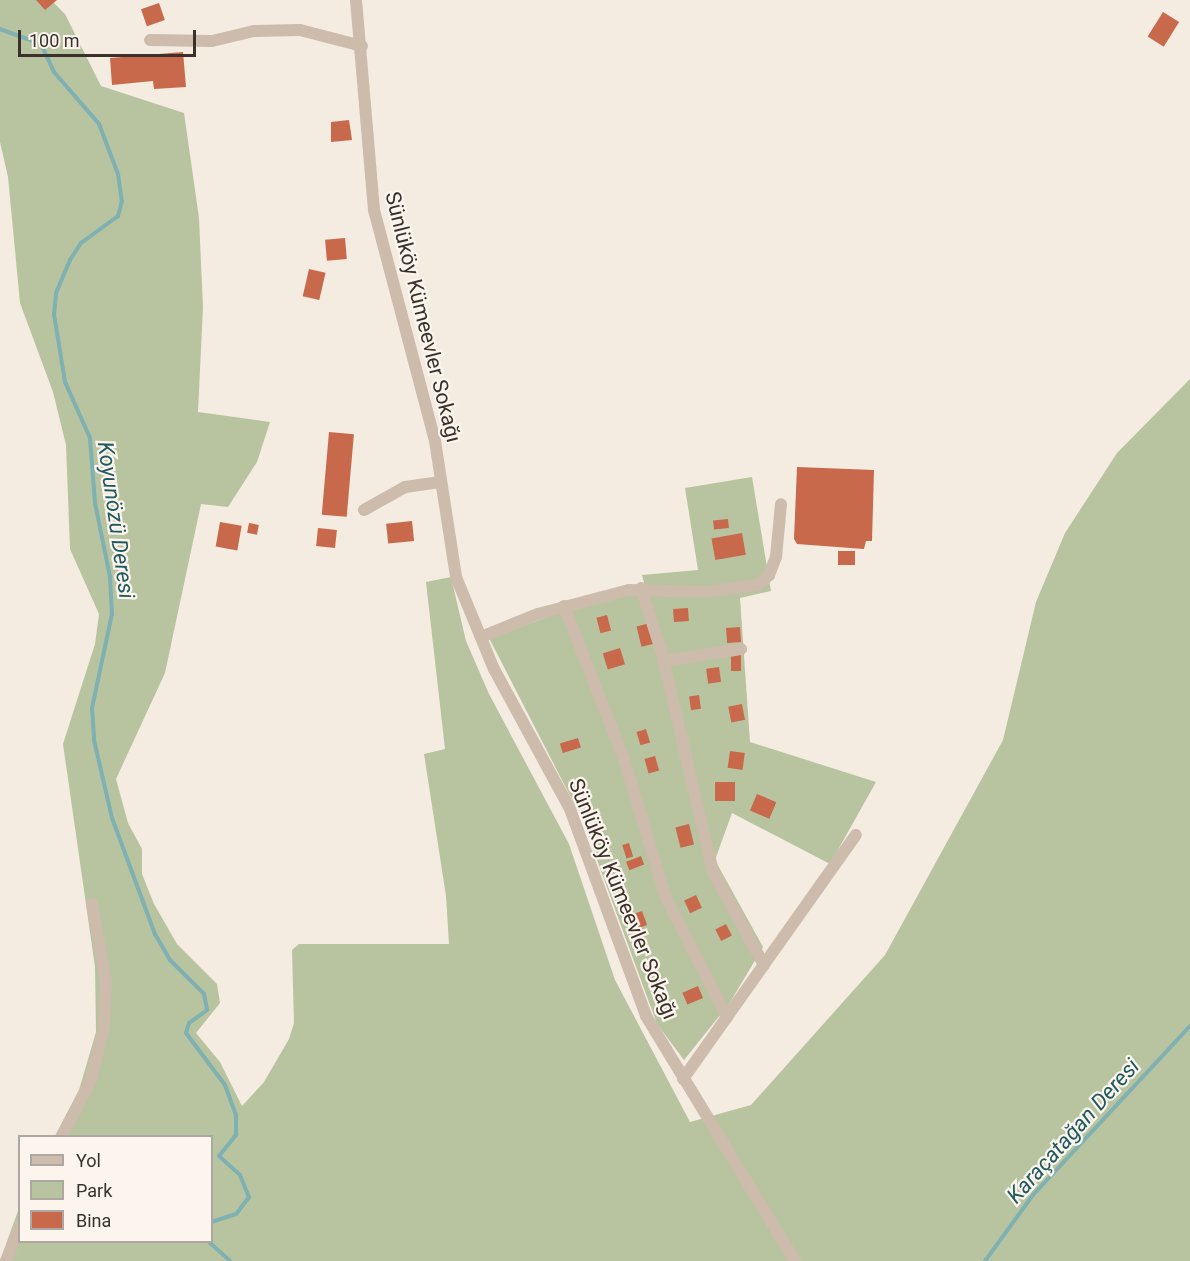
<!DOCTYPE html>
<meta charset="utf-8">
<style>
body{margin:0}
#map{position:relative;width:1190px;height:1261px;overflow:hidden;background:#f4ebe1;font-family:Roboto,sans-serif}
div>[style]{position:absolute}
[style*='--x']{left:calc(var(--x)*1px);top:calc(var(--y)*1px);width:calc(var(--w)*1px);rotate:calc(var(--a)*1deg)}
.green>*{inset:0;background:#b8c4a0}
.stream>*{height:4px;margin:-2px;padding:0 2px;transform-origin:2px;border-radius:2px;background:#7fb0b2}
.building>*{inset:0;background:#c8694b;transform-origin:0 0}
.minor>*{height:12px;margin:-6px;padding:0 6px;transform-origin:6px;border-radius:6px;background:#cdbbac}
span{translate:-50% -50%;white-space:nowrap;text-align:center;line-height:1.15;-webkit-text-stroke:4.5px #fbf5ee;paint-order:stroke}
.street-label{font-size:21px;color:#3b302b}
.water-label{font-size:22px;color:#1f5a5e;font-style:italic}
.legend{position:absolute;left:18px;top:1135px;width:195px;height:108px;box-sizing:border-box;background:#fbf5ee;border:2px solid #aea6a0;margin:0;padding:8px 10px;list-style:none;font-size:18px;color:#3b302b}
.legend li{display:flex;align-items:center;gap:12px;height:30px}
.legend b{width:30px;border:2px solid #aea6a0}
.scale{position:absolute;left:18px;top:30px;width:178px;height:27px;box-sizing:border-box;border:3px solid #3b302b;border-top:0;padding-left:8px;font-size:18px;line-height:21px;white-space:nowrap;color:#3b302b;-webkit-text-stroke:4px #fbf5ee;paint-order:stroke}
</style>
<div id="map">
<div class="green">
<i style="clip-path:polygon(0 0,51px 0,65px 14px,101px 86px,184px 113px,199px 218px,203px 307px,198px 412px,270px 422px,257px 462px,228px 507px,201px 504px,165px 673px,116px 779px,128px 823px,142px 849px,142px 874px,154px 904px,177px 944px,217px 984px,220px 1003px,196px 1033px,220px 1062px,242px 1106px,264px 1082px,289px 1039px,294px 1023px,292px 950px,299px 944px,449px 944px,446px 896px,424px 754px,445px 749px,426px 582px,451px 577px,466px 641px,489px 694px,569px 844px,615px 980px,690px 1122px,751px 1105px,885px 955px,1003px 740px,1036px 602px,1065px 533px,1117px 453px,1190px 379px,1190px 1261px,0 1261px,19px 1208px,20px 1242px,212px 1242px,212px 1136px,55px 1136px,79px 1090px,96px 1032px,95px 967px,63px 744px,95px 644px,99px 614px,70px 549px,66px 445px,53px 392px,20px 303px,8px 177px,0 142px)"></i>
<i style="clip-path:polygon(752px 477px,771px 591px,740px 598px,750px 742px,876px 782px,830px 864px,732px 813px,715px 860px,763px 947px,729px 1004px,684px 1060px,657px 1024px,582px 819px,489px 638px,559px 613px,646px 590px,642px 575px,698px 570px,685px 488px)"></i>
</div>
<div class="stream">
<i style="--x:0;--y:29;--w:44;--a:20.1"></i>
<i style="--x:41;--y:44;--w:31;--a:65"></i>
<i style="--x:54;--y:72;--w:69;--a:49.1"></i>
<i style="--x:99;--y:124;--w:53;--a:69.2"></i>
<i style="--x:118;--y:174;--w:27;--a:82"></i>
<i style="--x:122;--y:201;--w:16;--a:105"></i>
<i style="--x:118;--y:216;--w:46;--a:143.9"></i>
<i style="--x:81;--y:243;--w:20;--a:123"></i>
<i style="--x:70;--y:260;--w:36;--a:113"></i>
<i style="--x:56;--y:293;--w:21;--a:95"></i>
<i style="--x:54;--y:314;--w:69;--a:80.8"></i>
<i style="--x:65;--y:382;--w:61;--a:65.9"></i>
<i style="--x:90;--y:438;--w:65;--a:85.6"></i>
<i style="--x:95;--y:503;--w:76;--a:78.5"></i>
<i style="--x:110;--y:577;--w:37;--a:87"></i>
<i style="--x:112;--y:614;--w:96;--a:102"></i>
<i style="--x:92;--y:708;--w:32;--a:86"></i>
<i style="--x:94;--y:740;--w:80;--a:77"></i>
<i style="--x:112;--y:818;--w:124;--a:69.7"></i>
<i style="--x:155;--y:934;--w:30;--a:60"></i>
<i style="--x:170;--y:960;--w:48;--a:45"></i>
<i style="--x:204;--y:994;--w:16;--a:79"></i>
<i style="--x:207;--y:1010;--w:22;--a:144"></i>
<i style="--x:189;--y:1023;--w:10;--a:107"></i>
<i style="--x:186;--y:1033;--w:65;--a:53.1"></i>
<i style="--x:225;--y:1085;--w:33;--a:70"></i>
<i style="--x:236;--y:1116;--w:19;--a:90"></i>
<i style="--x:236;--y:1135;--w:27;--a:129"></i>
<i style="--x:219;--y:1156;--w:28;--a:42"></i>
<i style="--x:240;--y:1175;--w:24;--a:68"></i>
<i style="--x:249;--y:1197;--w:21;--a:127"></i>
<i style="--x:236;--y:1214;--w:25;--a:162"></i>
<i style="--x:209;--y:1242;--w:28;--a:42"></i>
<i style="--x:985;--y:1261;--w:82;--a:-54"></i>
<i style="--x:1033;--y:1195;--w:231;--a:-47.1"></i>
</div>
<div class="building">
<i style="clip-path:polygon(36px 0,57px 0,45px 10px)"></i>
<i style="left:159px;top:3px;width:18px;height:19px;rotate:71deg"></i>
<i style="left:1163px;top:12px;width:19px;height:29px;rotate:32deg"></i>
<i style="clip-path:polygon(183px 52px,186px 87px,154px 89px,153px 81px,112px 85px,110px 58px)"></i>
<i style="clip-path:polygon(349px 120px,352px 140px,331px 142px,331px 122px)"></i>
<i style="left:345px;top:238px;width:21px;height:20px;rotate:85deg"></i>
<i style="left:309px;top:269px;width:17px;height:28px;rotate:13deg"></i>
<i style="left:329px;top:432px;width:25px;height:83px;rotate:5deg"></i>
<i style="clip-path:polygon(797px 467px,874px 470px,872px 541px,866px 541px,864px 549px,797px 544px,794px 539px)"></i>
<i style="left:728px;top:519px;width:9px;height:15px;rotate:84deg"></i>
<i style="left:412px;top:521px;width:20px;height:26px;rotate:84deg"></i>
<i style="left:220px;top:522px;width:22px;height:25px;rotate:10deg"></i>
<i style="left:249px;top:523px;width:10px;height:10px;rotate:11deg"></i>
<i style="left:318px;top:528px;width:19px;height:18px;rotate:6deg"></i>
<i style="left:742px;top:533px;width:22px;height:31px;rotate:80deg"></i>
<i style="left:838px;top:551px;width:17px;height:14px"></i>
<i style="left:688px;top:608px;width:13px;height:15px;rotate:86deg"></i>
<i style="left:607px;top:615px;width:16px;height:11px;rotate:75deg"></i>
<i style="left:650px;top:623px;width:21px;height:14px;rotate:76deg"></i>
<i style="left:740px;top:627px;width:15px;height:14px;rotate:86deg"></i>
<i style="left:620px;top:648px;width:17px;height:18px;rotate:73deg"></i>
<i style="left:741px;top:655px;width:16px;height:10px;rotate:90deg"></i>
<i style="left:719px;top:667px;width:15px;height:13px;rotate:82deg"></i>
<i style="left:699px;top:695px;width:14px;height:10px;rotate:82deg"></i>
<i style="left:742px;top:704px;width:16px;height:14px;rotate:79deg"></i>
<i style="left:646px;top:729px;width:14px;height:10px;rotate:73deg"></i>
<i style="left:578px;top:738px;width:10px;height:19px;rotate:73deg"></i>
<i style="left:730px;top:751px;width:15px;height:17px;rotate:8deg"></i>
<i style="left:655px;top:756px;width:15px;height:11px;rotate:74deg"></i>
<i style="left:715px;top:782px;width:20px;height:19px"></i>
<i style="left:757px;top:794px;width:21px;height:18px;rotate:23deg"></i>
<i style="left:689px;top:824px;width:21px;height:14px;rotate:76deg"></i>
<i style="left:629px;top:843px;width:14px;height:7px;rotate:73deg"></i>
<i style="left:641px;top:856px;width:9px;height:16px;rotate:69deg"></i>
<i style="left:696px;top:895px;width:14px;height:13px;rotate:65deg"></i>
<i style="left:642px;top:911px;width:15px;height:14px;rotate:70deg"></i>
<i style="left:726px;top:924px;width:13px;height:12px;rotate:63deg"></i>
<i style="left:698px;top:986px;width:13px;height:17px;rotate:67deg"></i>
</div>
<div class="minor">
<i style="--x:356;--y:0;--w:211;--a:85.1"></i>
<i style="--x:374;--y:210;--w:239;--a:75.2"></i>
<i style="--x:435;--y:441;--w:138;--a:81.2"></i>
<i style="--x:456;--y:577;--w:100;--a:67.6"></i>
<i style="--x:494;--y:669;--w:159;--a:61.5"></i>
<i style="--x:570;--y:809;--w:221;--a:69.8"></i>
<i style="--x:646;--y:1016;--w:287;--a:58.7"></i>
<i style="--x:150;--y:40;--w:62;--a:0.9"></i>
<i style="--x:212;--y:41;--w:43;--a:-13.4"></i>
<i style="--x:254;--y:31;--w:46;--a:-1.2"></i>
<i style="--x:300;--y:30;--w:64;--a:14.5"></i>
<i style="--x:364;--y:510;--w:47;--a:-29.3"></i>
<i style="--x:405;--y:487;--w:36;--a:-8"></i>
<i style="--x:641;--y:588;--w:65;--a:72.1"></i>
<i style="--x:661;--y:650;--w:228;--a:76.8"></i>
<i style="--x:713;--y:872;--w:106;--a:61.3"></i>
<i style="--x:564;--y:606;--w:164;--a:68.6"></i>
<i style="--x:624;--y:759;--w:145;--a:73.2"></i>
<i style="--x:666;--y:898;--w:134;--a:62.9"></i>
<i style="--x:481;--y:637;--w:61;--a:-22"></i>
<i style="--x:538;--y:614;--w:94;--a:-14.8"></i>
<i style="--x:629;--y:590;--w:77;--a:1.5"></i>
<i style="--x:706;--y:592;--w:52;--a:-7.7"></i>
<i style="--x:758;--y:585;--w:15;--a:-42"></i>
<i style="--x:769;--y:575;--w:19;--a:-69"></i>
<i style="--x:776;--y:557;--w:53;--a:-84.6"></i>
<i style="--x:663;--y:661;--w:79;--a:-8.7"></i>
<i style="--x:683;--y:1079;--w:299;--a:-54.7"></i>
<i style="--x:62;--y:1136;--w:63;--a:-62.6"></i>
<i style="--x:91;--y:1080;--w:55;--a:-76.2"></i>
<i style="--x:104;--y:1027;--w:45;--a:-87.5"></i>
<i style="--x:106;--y:982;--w:79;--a:-100.2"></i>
<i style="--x:6;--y:1261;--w:38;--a:-68"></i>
</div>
<div class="street-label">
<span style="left:423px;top:317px;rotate:76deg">Sünlüköy Kümeevler Sokağı</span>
<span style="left:623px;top:899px;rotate:68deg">Sünlüköy Kümeevler Sokağı</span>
</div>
<div class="water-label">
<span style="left:116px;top:520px;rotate:82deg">Koyunözü Deresi</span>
<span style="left:1073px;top:1131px;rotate:-48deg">Karaçatağan Deresi</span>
</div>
<ul class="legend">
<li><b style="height:8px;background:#cdbbac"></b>Yol</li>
<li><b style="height:16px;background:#b8c4a0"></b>Park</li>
<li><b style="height:16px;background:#c8694b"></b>Bina</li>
</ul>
<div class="scale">100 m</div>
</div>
